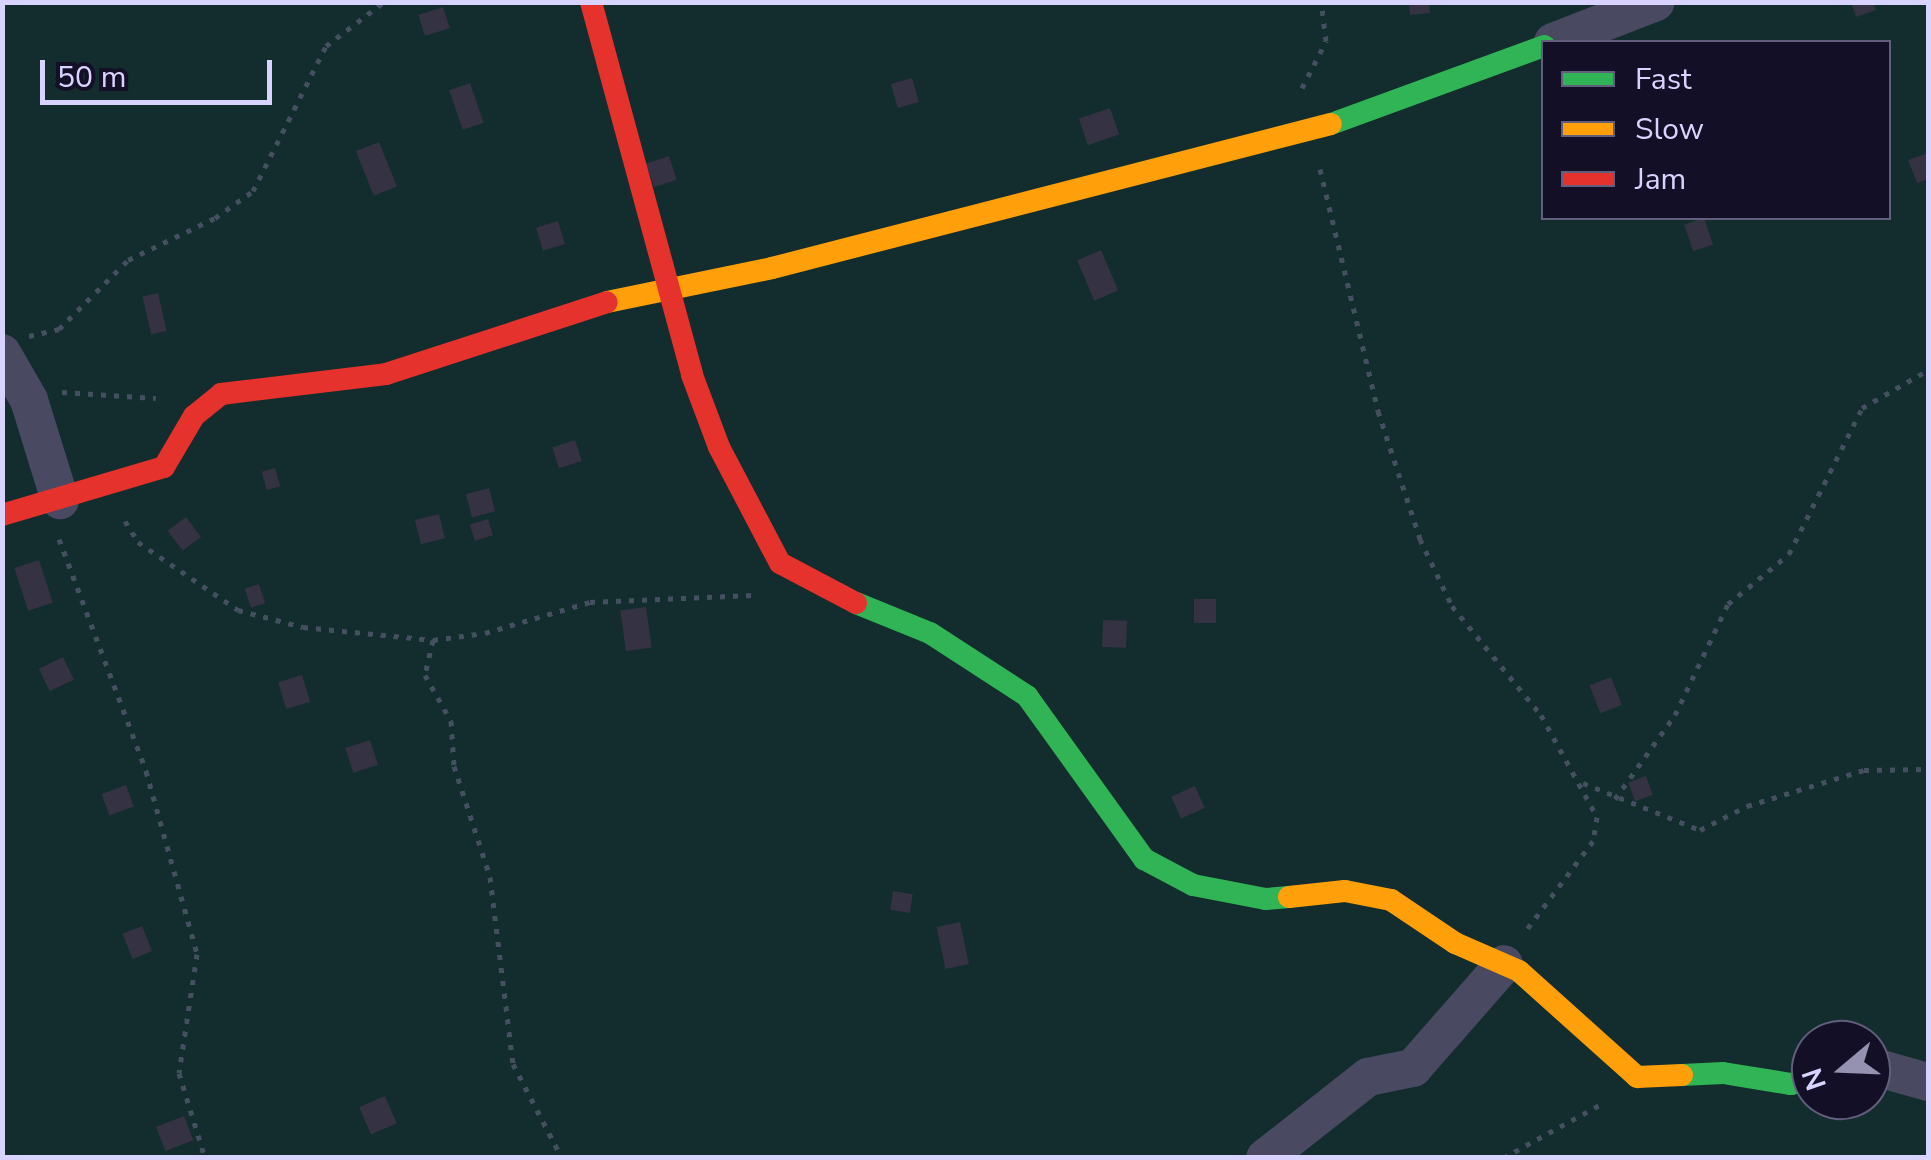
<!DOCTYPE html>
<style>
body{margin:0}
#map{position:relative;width:1931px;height:1160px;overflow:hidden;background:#161421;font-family:"Nunito Sans",sans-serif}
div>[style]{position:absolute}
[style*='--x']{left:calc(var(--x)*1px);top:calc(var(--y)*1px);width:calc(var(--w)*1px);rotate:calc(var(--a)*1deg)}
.green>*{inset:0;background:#132c2d}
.building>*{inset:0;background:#343243;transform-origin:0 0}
.path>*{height:5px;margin-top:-2.5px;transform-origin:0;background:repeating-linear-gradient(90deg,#44505f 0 5px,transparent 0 13px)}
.street>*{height:38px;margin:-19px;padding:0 19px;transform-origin:19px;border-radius:19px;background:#4a4962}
.fast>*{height:22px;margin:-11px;padding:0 11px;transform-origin:11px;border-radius:11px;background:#30b455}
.slow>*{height:22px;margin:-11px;padding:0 11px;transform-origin:11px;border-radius:11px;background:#ff9f0a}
.jam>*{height:22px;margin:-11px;padding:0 11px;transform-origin:11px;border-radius:11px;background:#e5322d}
span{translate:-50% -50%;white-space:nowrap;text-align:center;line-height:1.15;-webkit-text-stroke:8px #130f26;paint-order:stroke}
.frame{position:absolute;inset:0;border:5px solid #d9d4ff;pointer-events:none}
.legend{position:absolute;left:1541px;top:40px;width:350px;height:180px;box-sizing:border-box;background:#130f26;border:2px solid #625e7d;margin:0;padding:12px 18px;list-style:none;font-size:30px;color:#d9d4ff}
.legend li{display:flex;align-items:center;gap:20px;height:50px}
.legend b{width:50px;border:2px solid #625e7d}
.north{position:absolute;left:1791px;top:1020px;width:100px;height:100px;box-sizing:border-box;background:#130f26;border:2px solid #625e7d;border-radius:50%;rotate:251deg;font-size:28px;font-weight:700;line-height:40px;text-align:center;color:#d9d4ff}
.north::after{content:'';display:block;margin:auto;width:35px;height:45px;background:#9591b1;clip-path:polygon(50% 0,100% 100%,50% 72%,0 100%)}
.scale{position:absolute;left:40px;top:60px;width:232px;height:45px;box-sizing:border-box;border:5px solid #d9d4ff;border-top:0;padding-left:12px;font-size:30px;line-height:35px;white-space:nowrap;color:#d9d4ff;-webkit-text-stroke:8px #130f26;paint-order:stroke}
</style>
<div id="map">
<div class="green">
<i style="clip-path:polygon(evenodd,2px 3px,1928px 3px,1928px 1157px,3px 1157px,2px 3px,1544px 42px,1888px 42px,1888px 218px,1544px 218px,1544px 42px,2px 3px,1811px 1040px,1871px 1040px,1871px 1100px,1811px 1100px,1811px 1040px)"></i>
</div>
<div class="building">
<i style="clip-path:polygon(1409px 2px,1429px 2px,1430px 13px,1410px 15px)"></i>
<i style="clip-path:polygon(1851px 2px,1873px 2px,1876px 10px,1856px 17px)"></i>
<i style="left:443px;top:7px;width:22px;height:26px;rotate:72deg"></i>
<i style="left:912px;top:78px;width:25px;height:22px;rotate:74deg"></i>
<i style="left:470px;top:83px;width:42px;height:22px;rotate:71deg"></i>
<i style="left:1110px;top:108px;width:28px;height:33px;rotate:71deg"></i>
<i style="left:379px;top:142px;width:48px;height:25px;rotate:68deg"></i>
<i style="clip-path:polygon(1928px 153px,1928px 179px,1917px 183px,1908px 160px)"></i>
<i style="left:669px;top:156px;width:25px;height:24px;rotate:72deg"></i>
<i style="left:1704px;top:218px;width:28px;height:21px;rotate:71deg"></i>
<i style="left:558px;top:221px;width:24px;height:23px;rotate:73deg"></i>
<i style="left:1101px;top:250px;width:44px;height:26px;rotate:67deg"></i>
<i style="left:158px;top:293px;width:39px;height:16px;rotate:77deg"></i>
<i style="left:575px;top:440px;width:22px;height:24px;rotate:72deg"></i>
<i style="left:275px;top:468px;width:19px;height:14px;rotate:74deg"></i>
<i style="left:489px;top:488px;width:24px;height:24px;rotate:75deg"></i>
<i style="left:439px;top:514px;width:25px;height:25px;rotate:76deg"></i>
<i style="left:186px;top:517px;width:25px;height:23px;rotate:53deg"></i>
<i style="left:488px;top:519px;width:17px;height:19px;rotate:73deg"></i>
<i style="left:39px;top:560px;width:45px;height:26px;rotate:72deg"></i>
<i style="left:259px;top:584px;width:20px;height:15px;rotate:72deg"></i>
<i style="left:1194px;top:599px;width:22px;height:24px"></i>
<i style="left:646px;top:607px;width:41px;height:26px;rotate:82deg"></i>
<i style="left:1103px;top:620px;width:24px;height:27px;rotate:2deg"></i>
<i style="left:63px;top:657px;width:25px;height:27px;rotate:64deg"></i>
<i style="left:302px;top:675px;width:28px;height:25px;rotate:73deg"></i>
<i style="left:1611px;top:677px;width:30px;height:23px;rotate:69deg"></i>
<i style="left:370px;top:740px;width:26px;height:26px;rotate:72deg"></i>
<i style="left:1646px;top:776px;width:20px;height:19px;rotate:70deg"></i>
<i style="left:126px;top:785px;width:23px;height:26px;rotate:70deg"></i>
<i style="left:1195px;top:786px;width:24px;height:26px;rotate:66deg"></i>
<i style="left:893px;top:891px;width:20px;height:19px;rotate:9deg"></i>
<i style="left:960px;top:922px;width:43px;height:24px;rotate:78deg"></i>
<i style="left:142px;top:926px;width:27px;height:21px;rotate:68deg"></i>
<i style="left:385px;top:1096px;width:30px;height:28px;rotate:67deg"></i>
<i style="left:184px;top:1116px;width:26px;height:30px;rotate:69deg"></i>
</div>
<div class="path">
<i style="--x:1302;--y:88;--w:53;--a:-62.9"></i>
<i style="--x:1326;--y:41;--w:39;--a:-97"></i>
<i style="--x:1320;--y:169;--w:249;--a:76.5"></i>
<i style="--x:1378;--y:411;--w:135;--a:71.8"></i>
<i style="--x:1420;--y:539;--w:74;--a:64.5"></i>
<i style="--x:1452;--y:606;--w:141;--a:50.8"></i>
<i style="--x:1541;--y:715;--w:116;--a:61.2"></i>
<i style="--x:1597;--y:817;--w:24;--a:99"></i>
<i style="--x:1593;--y:841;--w:114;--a:126.8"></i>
<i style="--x:29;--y:336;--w:31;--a:-13"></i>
<i style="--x:59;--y:329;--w:98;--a:-45"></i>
<i style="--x:128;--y:260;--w:97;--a:-25.8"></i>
<i style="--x:215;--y:218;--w:47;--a:-35.4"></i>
<i style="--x:253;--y:191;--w:162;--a:-63.3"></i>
<i style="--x:326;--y:46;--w:73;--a:-37.2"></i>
<i style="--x:62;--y:392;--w:94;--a:3.7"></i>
<i style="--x:125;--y:521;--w:25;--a:58"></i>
<i style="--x:138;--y:542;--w:121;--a:34.2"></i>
<i style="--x:238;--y:610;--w:67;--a:14.7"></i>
<i style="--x:303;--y:627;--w:131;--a:5.7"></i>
<i style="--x:433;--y:640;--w:52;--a:-7.7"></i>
<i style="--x:485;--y:633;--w:109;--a:-16.4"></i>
<i style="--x:590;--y:602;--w:163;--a:-2.5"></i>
<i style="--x:59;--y:539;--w:248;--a:69.4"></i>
<i style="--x:146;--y:771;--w:190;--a:74.4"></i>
<i style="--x:197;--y:954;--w:120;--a:98.6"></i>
<i style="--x:179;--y:1073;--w:89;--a:73"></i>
<i style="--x:433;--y:640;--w:36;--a:103"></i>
<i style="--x:425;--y:675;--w:53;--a:60.5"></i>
<i style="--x:451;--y:721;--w:45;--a:86.2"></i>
<i style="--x:454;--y:766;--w:117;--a:72"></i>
<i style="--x:490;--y:877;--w:188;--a:83"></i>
<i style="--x:513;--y:1064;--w:106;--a:62.5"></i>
<i style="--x:1583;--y:783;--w:126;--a:21.9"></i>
<i style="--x:1700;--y:830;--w:53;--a:-27.1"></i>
<i style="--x:1747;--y:806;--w:122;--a:-17.1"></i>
<i style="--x:1864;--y:770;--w:64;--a:-0.9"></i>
<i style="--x:1615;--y:799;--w:103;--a:-54.5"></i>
<i style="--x:1675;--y:715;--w:123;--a:-64.5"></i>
<i style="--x:1728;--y:604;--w:79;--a:-39.3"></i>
<i style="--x:1789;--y:554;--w:163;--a:-63.4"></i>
<i style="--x:1862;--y:408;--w:76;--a:-29.9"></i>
<i style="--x:1503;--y:1158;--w:114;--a:-28.8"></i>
</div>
<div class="street">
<i style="--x:1553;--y:42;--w:110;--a:-21.2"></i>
<i style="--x:2;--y:353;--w:54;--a:60.1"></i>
<i style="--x:29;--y:400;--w:105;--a:72.8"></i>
<i style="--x:1871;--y:1066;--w:59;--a:15.7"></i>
<i style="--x:1265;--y:1158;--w:131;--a:-38.2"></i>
<i style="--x:1368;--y:1077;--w:46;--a:-11.3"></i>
<i style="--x:1413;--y:1068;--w:138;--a:-48.8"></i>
</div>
<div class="fast">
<i style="--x:1331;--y:124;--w:227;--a:-20.1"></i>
<i style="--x:856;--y:603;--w:80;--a:22.1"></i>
<i style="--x:930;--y:633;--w:116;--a:33"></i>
<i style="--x:1027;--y:696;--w:201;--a:54.3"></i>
<i style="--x:1144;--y:859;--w:55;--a:28"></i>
<i style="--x:1193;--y:885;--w:74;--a:10.9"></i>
<i style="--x:1266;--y:899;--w:23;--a:-5"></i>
<i style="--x:1682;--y:1075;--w:41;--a:-2.8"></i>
<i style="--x:1723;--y:1073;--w:69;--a:9.2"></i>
<i style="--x:1791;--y:1084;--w:21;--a:-14"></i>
</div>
<div class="slow">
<i style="--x:607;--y:302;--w:168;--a:-11.6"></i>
<i style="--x:772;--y:268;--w:577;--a:-14.45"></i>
<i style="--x:1289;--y:897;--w:56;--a:-6.1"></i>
<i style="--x:1345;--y:891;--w:47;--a:11.1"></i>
<i style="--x:1391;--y:900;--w:77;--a:33.9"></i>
<i style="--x:1455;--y:943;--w:70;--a:23.6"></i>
<i style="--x:1519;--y:971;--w:159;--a:41.9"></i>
<i style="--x:1637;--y:1077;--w:45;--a:-2.5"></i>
</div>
<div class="jam">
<i style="--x:591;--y:2;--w:386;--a:74.8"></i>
<i style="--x:692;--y:375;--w:77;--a:69.4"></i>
<i style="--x:719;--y:447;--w:131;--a:62.3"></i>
<i style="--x:780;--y:563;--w:86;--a:27.8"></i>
<i style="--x:2;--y:515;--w:169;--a:-16.5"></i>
<i style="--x:164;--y:467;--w:59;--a:-59.5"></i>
<i style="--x:194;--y:416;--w:35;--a:-39"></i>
<i style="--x:221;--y:394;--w:166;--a:-6.9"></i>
<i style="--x:386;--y:374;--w:232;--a:-18"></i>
</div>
<div class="frame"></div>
<ul class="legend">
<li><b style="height:12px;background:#30b455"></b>Fast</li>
<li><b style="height:12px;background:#ff9f0a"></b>Slow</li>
<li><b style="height:12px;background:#e5322d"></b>Jam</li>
</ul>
<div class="north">N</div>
<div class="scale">50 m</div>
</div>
